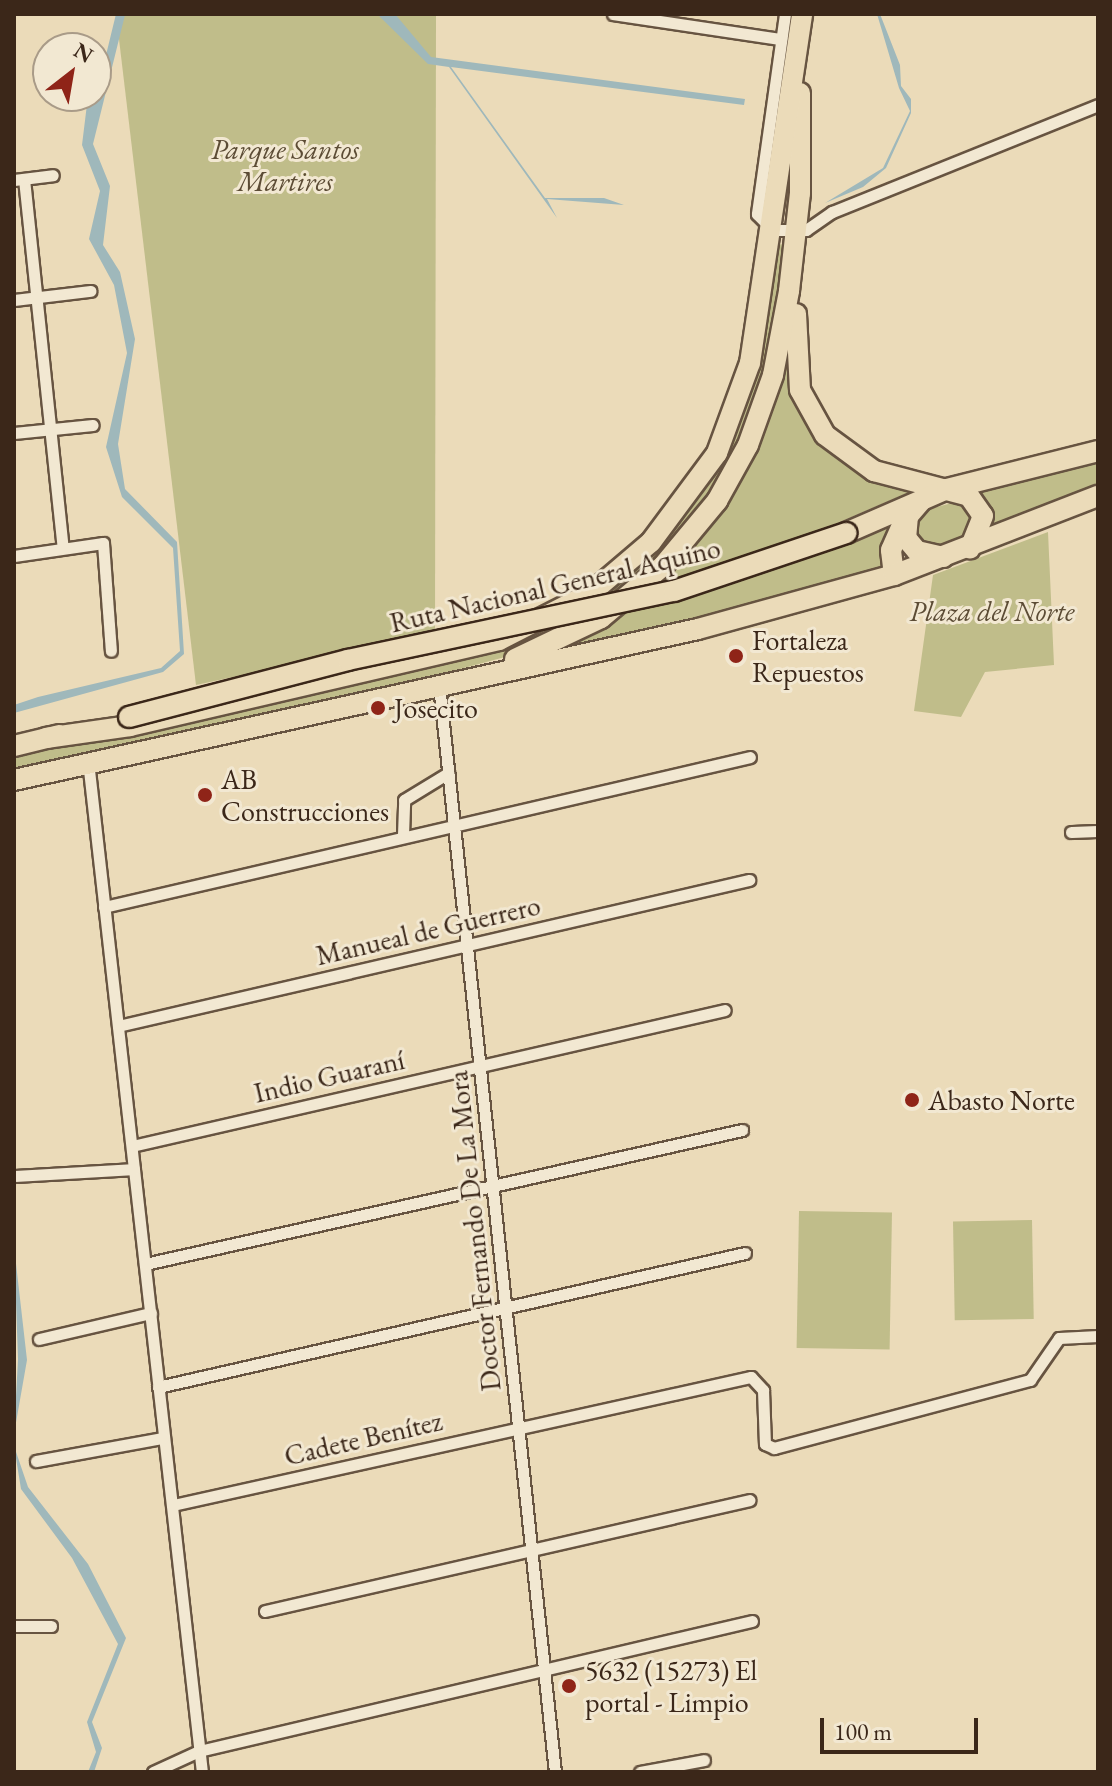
<!DOCTYPE html>
<meta charset="utf-8">
<style>
body{margin:0}
#map{position:relative;width:1112px;height:1786px;overflow:hidden;background:#ebdbb9;font-family:"EB Garamond",serif}
div>[style]{position:absolute}
[style*='--x']{left:calc(var(--x)*1px);top:calc(var(--y)*1px);width:calc(var(--w)*1px);rotate:calc(var(--a)*1deg)}
.green>*{inset:0;background:#c0bd8a;transform-origin:0 0}
.water>*{inset:0;background:#9fb8bb}
.roads{filter:drop-shadow(2px 0 #675441) drop-shadow(-2px 0 #675441) drop-shadow(0 2px #675441) drop-shadow(0 -2px #675441)}
.street>*{height:11px;margin:-5.5px;padding:0 5.5px;transform-origin:5.5px;border-radius:5.5px;background:#f2e8d2}
.highway>*{height:20px;margin:-10px;padding:0 10px;transform-origin:10px;border-radius:10px;background:#ebdbb9}
.bridges{filter:drop-shadow(2px 0 #3b2719) drop-shadow(-2px 0 #3b2719) drop-shadow(0 2px #3b2719) drop-shadow(0 -2px #3b2719)}
.highway-bridge>*{height:20px;margin:-10px;padding:0 10px;transform-origin:10px;border-radius:10px;background:#ebdbb9}
.dots>*{width:22px;height:22px;translate:-50% -50%;box-sizing:border-box;border:4px solid #f2e8d2;border-radius:50%}
span{translate:-50% -50%;white-space:nowrap;text-align:center;line-height:1.15;-webkit-text-stroke:6px #f2e8d2;paint-order:stroke}
.park-label{font-size:28px;color:#5c4c35;font-style:italic}
.street-label{font-size:28px;color:#3b2719}
.poi-label{font-size:28px;color:#3b2719}
.left{translate:0 -50%;text-align:left}
.frame{position:absolute;inset:0;border:16px solid #3b2719;pointer-events:none}
.north{position:absolute;left:32px;top:32px;width:80px;height:80px;box-sizing:border-box;background:#f2e8d2;border:2px solid #a99b88;border-radius:50%;rotate:31deg;font-size:22px;font-weight:700;line-height:32px;text-align:center;color:#3b2719}
.north::after{content:'';display:block;margin:auto;width:28px;height:36px;background:#8f2418;clip-path:polygon(50% 0,100% 100%,50% 72%,0 100%)}
.scale{position:absolute;left:820px;top:1718px;width:158px;height:36px;box-sizing:border-box;border:4px solid #3b2719;border-top:0;padding-left:10px;font-size:24px;line-height:28px;white-space:nowrap;color:#3b2719;-webkit-text-stroke:6px #f2e8d2;paint-order:stroke}
</style>
<div id="map">
<div class="green">
<i style="clip-path:polygon(116px 14px,436px 14px,435px 633px,196px 685px)"></i>
<i style="clip-path:polygon(785px 244px,769px 365px,748px 428px,696px 520px,621px 595px,589px 602px,711px 473px,776px 245px)"></i>
<i style="clip-path:polygon(789px 350px,803px 410px,912px 491px,770px 552px,650px 588px,775px 397px)"></i>
<i style="clip-path:polygon(1098px 461px,1098px 488px,990px 529px,990px 509px,976px 490px)"></i>
<i style="clip-path:polygon(956px 502px,972px 515px,966px 535px,935px 547px,918px 542px,913px 525px,925px 510px)"></i>
<i style="clip-path:polygon(887px 526px,882px 570px,550px 655px,624px 610px)"></i>
<i style="clip-path:polygon(1048px 532px,1054px 665px,985px 672px,961px 717px,914px 711px,933px 575px)"></i>
<i style="clip-path:polygon(589px 619px,505px 657px,438px 675px,14px 772px,14px 753px)"></i>
<i style="left:799px;top:1211px;width:93px;height:137px;rotate:1deg"></i>
<i style="left:1032px;top:1220px;width:99px;height:79px;rotate:89deg"></i>
</div>
<div class="water">
<i style="clip-path:polygon(116px 14px,125px 15px,93px 144px,110px 186px,103px 245px,120px 272px,135px 339px,118px 444px,125px 489px,177px 542px,184px 654px,163px 672px,14px 713px,14px 705px,38px 697px,161px 668px,180px 651px,173px 548px,122px 497px,106px 447px,127px 353px,114px 285px,89px 239px,100px 191px,82px 145px,88px 96px,96px 96px)"></i>
<i style="clip-path:polygon(377px 14px,395px 14px,431px 57px,745px 99px,744px 105px,451px 67px,545px 198px,604px 198px,624px 205px,547px 199px,557px 218px,449px 67px,428px 64px)"></i>
<i style="clip-path:polygon(877px 14px,880px 14px,900px 65px,901px 86px,911px 99px,911px 113px,886px 168px,863px 187px,825px 203px,883px 168px,910px 111px,899px 88px)"></i>
<i style="clip-path:polygon(14px 1246px,27px 1360px,14px 1434px,18px 1359px)"></i>
<i style="clip-path:polygon(14px 1446px,28px 1487px,88px 1564px,126px 1638px,92px 1722px,102px 1748px,94px 1772px,88px 1772px,96px 1752px,87px 1722px,118px 1644px,72px 1558px,21px 1489px)"></i>
</div>
<div class="roads">
<div class="street">
<i style="--x:613;--y:14;--w:170;--a:8.5"></i>
<i style="--x:785;--y:14;--w:202;--a:98"></i>
<i style="--x:757;--y:214;--w:23;--a:45"></i>
<i style="--x:773;--y:230;--w:33;--a:0"></i>
<i style="--x:806;--y:230;--w:32;--a:-35"></i>
<i style="--x:832;--y:212;--w:287;--a:-21.9"></i>
<i style="--x:24;--y:179;--w:370;--a:84"></i>
<i style="--x:14;--y:180;--w:39;--a:-7"></i>
<i style="--x:14;--y:300;--w:77;--a:-6.8"></i>
<i style="--x:14;--y:433;--w:79;--a:-5.8"></i>
<i style="--x:14;--y:556;--w:90;--a:-8.3"></i>
<i style="--x:103;--y:543;--w:108;--a:85.8"></i>
<i style="--x:439;--y:685;--w:1093;--a:83.91"></i>
<i style="--x:88;--y:761;--w:1017;--a:83.57"></i>
<i style="--x:1071;--y:832;--w:27;--a:-2"></i>
<i style="--x:403;--y:835;--w:35;--a:-88"></i>
<i style="--x:404;--y:800;--w:52;--a:-31.5"></i>
<i style="--x:104;--y:907;--w:663;--a:-13.07"></i>
<i style="--x:118;--y:1026;--w:648;--a:-13.03"></i>
<i style="--x:132;--y:1146;--w:608;--a:-12.92"></i>
<i style="--x:16;--y:1176;--w:118;--a:-3.4"></i>
<i style="--x:145;--y:1264;--w:612;--a:-12.65"></i>
<i style="--x:39;--y:1339;--w:115;--a:-13.1"></i>
<i style="--x:158;--y:1387;--w:602;--a:-12.86"></i>
<i style="--x:36;--y:1461;--w:129;--a:-10.3"></i>
<i style="--x:173;--y:1505;--w:592;--a:-12.49"></i>
<i style="--x:751;--y:1377;--w:18;--a:47"></i>
<i style="--x:763;--y:1390;--w:54;--a:87.9"></i>
<i style="--x:765;--y:1444;--w:10;--a:24"></i>
<i style="--x:774;--y:1448;--w:265;--a:-14.9"></i>
<i style="--x:1030;--y:1380;--w:51;--a:-55.4"></i>
<i style="--x:1059;--y:1338;--w:39;--a:-3"></i>
<i style="--x:265;--y:1611;--w:497;--a:-12.9"></i>
<i style="--x:14;--y:1626;--w:37;--a:0"></i>
<i style="--x:153;--y:1772;--w:51;--a:-24.5"></i>
<i style="--x:199;--y:1751;--w:568;--a:-13.23"></i>
<i style="--x:640;--y:1772;--w:65;--a:-10.6"></i>
</div>
<div class="highway">
<i style="--x:796;--y:314;--w:76;--a:87"></i>
<i style="--x:800;--y:390;--w:51;--a:60.9"></i>
<i style="--x:825;--y:435;--w:61;--a:36.3"></i>
<i style="--x:874;--y:471;--w:98;--a:14.7"></i>
<i style="--x:969;--y:496;--w:24;--a:55"></i>
<i style="--x:983;--y:516;--w:35;--a:112"></i>
<i style="--x:922;--y:500;--w:21;--a:131"></i>
<i style="--x:908;--y:516;--w:22;--a:95"></i>
<i style="--x:906;--y:538;--w:17;--a:50"></i>
<i style="--x:917;--y:551;--w:27;--a:13"></i>
<i style="--x:846;--y:533;--w:110;--a:-23.5"></i>
<i style="--x:947;--y:489;--w:156;--a:-14.1"></i>
<i style="--x:894;--y:575;--w:25;--a:-97"></i>
<i style="--x:891;--y:550;--w:34;--a:-66"></i>
<i style="--x:515;--y:659;--w:95;--a:-25.5"></i>
<i style="--x:601;--y:618;--w:81;--a:-40"></i>
<i style="--x:663;--y:566;--w:85;--a:-50.3"></i>
<i style="--x:717;--y:501;--w:64;--a:-61"></i>
<i style="--x:748;--y:445;--w:74;--a:-70.3"></i>
<i style="--x:773;--y:375;--w:86;--a:-79.2"></i>
<i style="--x:789;--y:291;--w:99;--a:-83.6"></i>
<i style="--x:800;--y:193;--w:100;--a:-90"></i>
<i style="--x:46;--y:738;--w:85;--a:-8.1"></i>
<i style="--x:130;--y:726;--w:379;--a:-13.1"></i>
<i style="--x:499;--y:640;--w:103;--a:-27.1"></i>
<i style="--x:591;--y:593;--w:79;--a:-40.4"></i>
<i style="--x:651;--y:542;--w:111;--a:-53.4"></i>
<i style="--x:717;--y:453;--w:96;--a:-69.9"></i>
<i style="--x:750;--y:363;--w:353;--a:-81.5"></i>
<i style="--x:14;--y:746;--w:46;--a:-13.7"></i>
<i style="--x:14;--y:780;--w:700;--a:-12.45"></i>
<i style="--x:698;--y:629;--w:203;--a:-15.4"></i>
<i style="--x:894;--y:575;--w:219;--a:-21.2"></i>
</div>
</div>
<div class="bridges">
<div class="highway-bridge">
<i style="--x:129;--y:717;--w:226;--a:-14.6"></i>
<i style="--x:348;--y:660;--w:333;--a:-12"></i>
<i style="--x:674;--y:591;--w:182;--a:-18.6"></i>
</div>
</div>
<div class="dots">
<i style="left:736px;top:656px;background:#8f2418"></i>
<i style="left:378px;top:708px;background:#8f2418"></i>
<i style="left:205px;top:795px;background:#8f2418"></i>
<i style="left:912px;top:1100px;background:#8f2418"></i>
<i style="left:569px;top:1686px;background:#8f2418"></i>
</div>
<div class="park-label">
<span style="left:285px;top:165px">Parque Santos<br>Martires</span>
<span style="left:992px;top:611px">Plaza del Norte</span>
</div>
<div class="street-label">
<span style="left:555px;top:585px;rotate:-13deg">Ruta Nacional General Aquino</span>
<span style="left:428px;top:930px;rotate:-13deg">Manueal de Guerrero</span>
<span style="left:329px;top:1076px;rotate:-13deg">Indio Guaraní</span>
<span style="left:474px;top:1231px;rotate:-96deg">Doctor Fernando De La Mora</span>
<span style="left:363px;top:1438px;rotate:-13deg">Cadete Benítez</span>
</div>
<div class="poi-label">
<span class="left" style="left:752px;top:656px">Fortaleza<br>Repuestos</span>
<span class="left" style="left:394px;top:708px">Josecito</span>
<span class="left" style="left:221px;top:795px">AB<br>Construcciones</span>
<span class="left" style="left:928px;top:1100px">Abasto Norte</span>
<span class="left" style="left:585px;top:1686px">5632 (15273) El<br>portal - Limpio</span>
</div>
<div class="frame"></div>
<div class="north">N</div>
<div class="scale">100 m</div>
</div>
